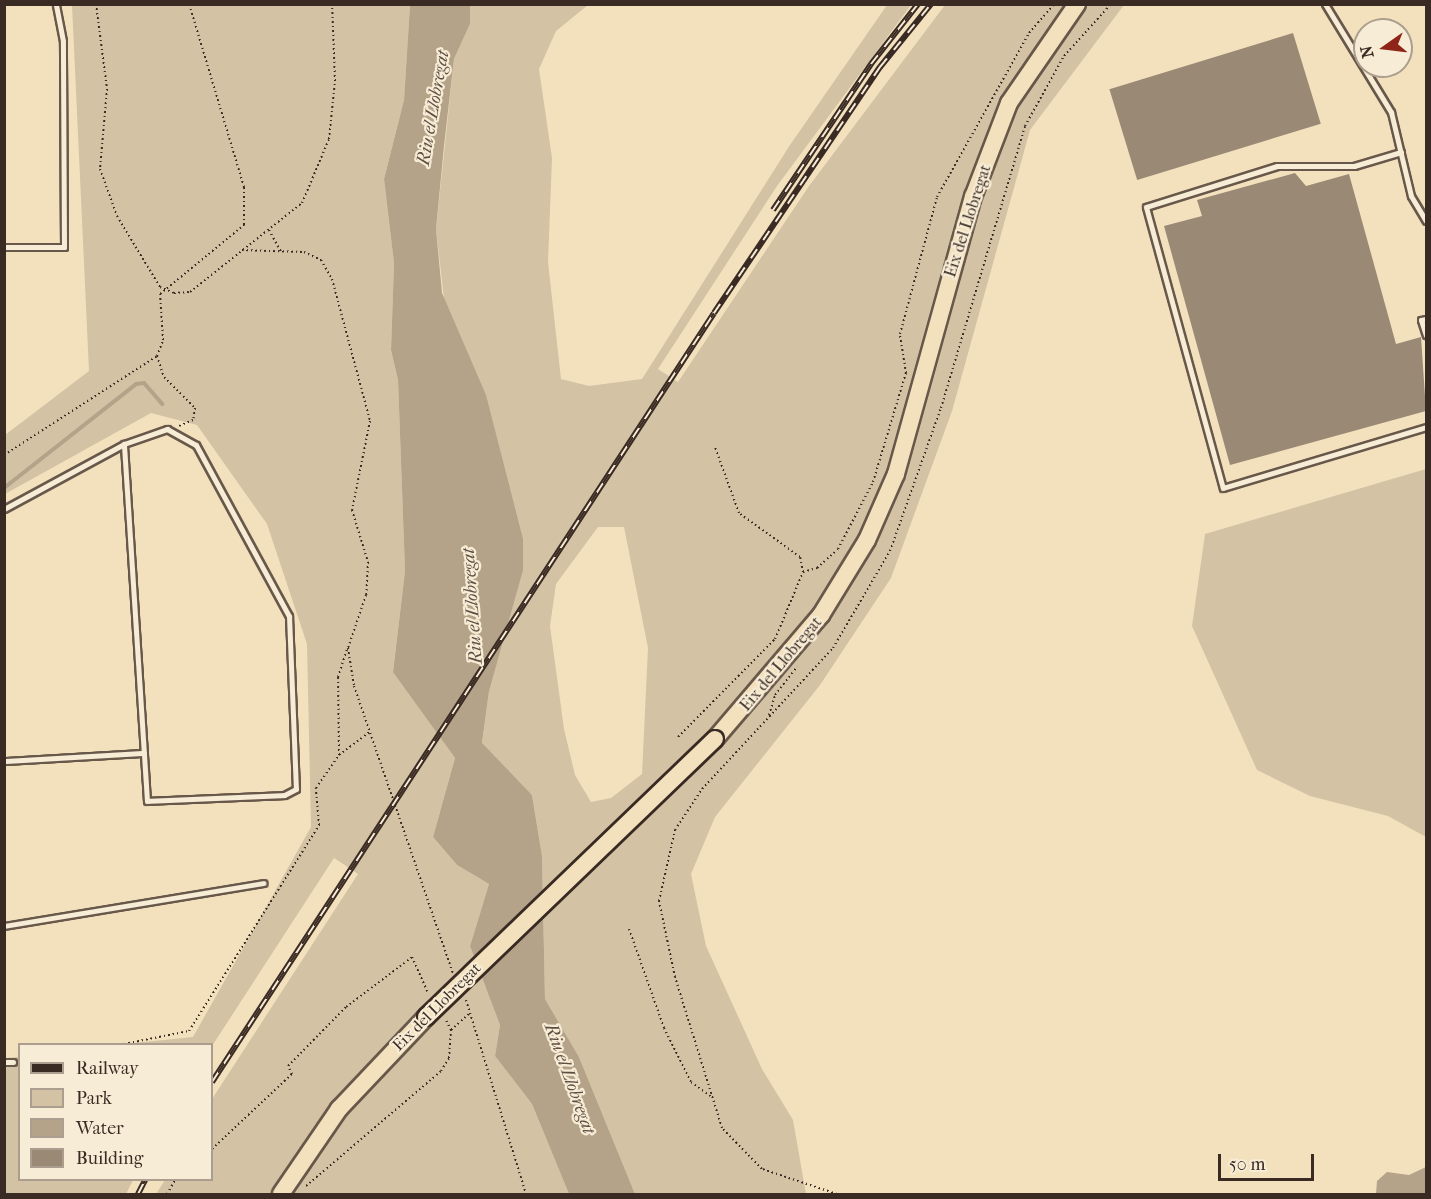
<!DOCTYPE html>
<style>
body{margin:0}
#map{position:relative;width:1431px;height:1199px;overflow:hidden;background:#f3e1be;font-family:"IM FELL French Canon",serif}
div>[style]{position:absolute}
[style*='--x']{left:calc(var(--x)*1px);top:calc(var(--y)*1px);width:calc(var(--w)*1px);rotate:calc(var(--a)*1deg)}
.green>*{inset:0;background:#d3c2a4}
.water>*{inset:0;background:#b4a389}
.stream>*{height:4px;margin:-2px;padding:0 2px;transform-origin:2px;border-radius:2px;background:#b4a389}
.building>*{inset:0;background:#9a8974;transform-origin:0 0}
.path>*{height:2px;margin-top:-1px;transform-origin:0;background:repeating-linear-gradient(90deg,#392a23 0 1.5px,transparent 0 4.5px)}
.roads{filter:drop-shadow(2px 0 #68584a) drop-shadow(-2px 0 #68584a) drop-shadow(0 2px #68584a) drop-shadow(0 -2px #68584a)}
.service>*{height:5px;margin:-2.5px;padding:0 2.5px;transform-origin:2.5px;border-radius:2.5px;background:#f7ecd5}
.trunk>*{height:16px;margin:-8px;padding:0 8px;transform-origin:8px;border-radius:8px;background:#f3e1be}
.rail>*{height:6px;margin-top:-3px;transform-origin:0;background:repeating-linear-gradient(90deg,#f7ecd5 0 11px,#392a23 0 22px);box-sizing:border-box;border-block:2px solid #392a23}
.bridges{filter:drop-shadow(2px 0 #392a23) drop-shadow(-2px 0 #392a23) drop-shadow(0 2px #392a23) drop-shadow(0 -2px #392a23)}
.trunk-bridge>*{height:16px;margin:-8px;padding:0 8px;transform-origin:8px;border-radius:8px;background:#f3e1be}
span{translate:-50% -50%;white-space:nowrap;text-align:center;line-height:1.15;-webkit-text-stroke:4.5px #f7ecd5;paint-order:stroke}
.street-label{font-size:16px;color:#392a23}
.water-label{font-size:18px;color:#5e4e42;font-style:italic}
.frame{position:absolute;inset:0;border:6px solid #392a23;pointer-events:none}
.legend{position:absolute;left:18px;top:1043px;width:195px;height:138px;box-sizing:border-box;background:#f7ecd5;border:2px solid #ab9e8e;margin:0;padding:8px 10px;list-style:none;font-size:18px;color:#392a23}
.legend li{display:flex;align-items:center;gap:12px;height:30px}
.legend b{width:30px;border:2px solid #ab9e8e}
.north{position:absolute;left:1353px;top:18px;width:60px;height:60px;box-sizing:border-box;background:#f7ecd5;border:2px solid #ab9e8e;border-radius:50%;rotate:256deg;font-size:16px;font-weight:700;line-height:24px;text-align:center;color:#392a23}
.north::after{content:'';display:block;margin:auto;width:21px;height:27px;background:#8f2418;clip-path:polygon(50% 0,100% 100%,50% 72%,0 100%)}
.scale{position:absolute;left:1218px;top:1154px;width:96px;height:27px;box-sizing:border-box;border:3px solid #392a23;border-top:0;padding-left:8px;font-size:18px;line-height:21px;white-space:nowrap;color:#392a23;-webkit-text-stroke:4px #f7ecd5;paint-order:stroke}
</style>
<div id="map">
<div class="green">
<i style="clip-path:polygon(72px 5px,410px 5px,404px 100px,384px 179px,394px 263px,391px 350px,398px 380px,405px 571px,393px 671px,455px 758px,433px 837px,457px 865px,489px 884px,470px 946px,500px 1025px,495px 1056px,532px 1104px,569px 1194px,156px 1194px,165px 1180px,212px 1180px,212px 1099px,358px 874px,334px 858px,212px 1046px,125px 1044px,193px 1037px,311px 827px,307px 644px,267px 524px,197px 425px,151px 413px,5px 494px,5px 435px,89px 371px)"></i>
<i style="clip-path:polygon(evenodd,470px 5px,588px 5px,556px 31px,539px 69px,552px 158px,548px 262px,561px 379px,589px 386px,642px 379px,790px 145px,887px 5px,911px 5px,777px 186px,658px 369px,678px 382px,809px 186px,945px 5px,1124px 5px,1030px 130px,952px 411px,891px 578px,820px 685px,715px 817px,691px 874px,706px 946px,762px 1069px,793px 1120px,806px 1194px,635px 1194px,579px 1057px,545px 999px,542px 856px,532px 795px,482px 744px,489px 691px,436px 229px,454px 59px,470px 24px,470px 5px,598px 527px,624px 527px,648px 648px,642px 774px,611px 798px,591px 802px,575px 775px,564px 729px,550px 626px,556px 584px,598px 527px)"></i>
<i style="clip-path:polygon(1426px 469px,1426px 837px,1388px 816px,1310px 796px,1257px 770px,1192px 626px,1205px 534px)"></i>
<i style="clip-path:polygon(19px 1057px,20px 1180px,133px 1180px,126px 1194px,5px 1194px,5px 1058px)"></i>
</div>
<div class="water">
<i style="clip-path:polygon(410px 5px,470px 5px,470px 24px,454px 59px,444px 146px,436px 229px,442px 293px,486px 395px,523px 539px,523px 570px,489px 691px,482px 743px,532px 795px,542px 856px,545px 999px,579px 1057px,635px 1194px,569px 1194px,532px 1104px,495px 1056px,500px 1025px,470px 946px,489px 884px,457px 865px,433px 837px,455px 758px,393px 672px,405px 571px,398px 380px,391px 350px,394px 263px,384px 179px,404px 100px)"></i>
<i style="clip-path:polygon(1426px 1167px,1426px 1194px,1376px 1194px,1377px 1181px,1387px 1172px,1409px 1175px)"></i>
</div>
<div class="stream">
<i style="--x:4;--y:488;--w:168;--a:-38.2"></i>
<i style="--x:136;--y:384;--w:8;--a:-7"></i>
<i style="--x:144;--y:383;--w:28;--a:49"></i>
</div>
<div class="building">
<i style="left:1293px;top:33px;width:95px;height:192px;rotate:73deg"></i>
<i style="clip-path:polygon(1295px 173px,1306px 186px,1349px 174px,1396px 344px,1421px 337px,1426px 411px,1230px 465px,1164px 226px,1202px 216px,1197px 200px)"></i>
</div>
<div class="path">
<i style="--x:96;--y:4;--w:86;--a:82.6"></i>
<i style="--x:107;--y:89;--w:80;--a:95"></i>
<i style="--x:100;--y:169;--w:50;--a:70.1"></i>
<i style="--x:117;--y:216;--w:83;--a:58.8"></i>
<i style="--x:160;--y:287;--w:15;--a:23"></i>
<i style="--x:174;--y:293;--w:16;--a:-4"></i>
<i style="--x:190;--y:292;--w:143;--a:-38.5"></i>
<i style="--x:302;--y:203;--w:69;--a:-67.1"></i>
<i style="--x:329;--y:139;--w:58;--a:-84.1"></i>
<i style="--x:335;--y:81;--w:77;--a:-92.2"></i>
<i style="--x:269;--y:230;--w:26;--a:61"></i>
<i style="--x:242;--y:250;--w:62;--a:1.8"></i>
<i style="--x:304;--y:252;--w:19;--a:25"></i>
<i style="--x:321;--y:260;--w:22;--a:60"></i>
<i style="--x:332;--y:279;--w:147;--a:75"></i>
<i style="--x:370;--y:421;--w:91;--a:101.4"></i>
<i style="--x:352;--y:510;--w:54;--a:72.9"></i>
<i style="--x:368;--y:562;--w:33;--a:93"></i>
<i style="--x:366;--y:595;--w:56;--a:108.8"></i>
<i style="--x:348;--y:648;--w:38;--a:81"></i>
<i style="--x:354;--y:686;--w:304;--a:71"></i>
<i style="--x:157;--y:356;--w:22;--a:72"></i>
<i style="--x:164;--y:377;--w:44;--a:45"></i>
<i style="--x:195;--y:408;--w:12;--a:99"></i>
<i style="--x:193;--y:420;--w:15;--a:157"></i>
<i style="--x:4;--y:455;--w:182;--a:-32.9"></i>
<i style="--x:157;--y:356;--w:17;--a:-69"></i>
<i style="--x:163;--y:340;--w:46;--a:-93.7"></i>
<i style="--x:160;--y:294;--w:109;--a:-39.4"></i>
<i style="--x:244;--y:225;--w:38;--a:-90"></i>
<i style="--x:244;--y:187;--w:191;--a:-106.7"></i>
<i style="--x:803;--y:572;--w:15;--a:-16"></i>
<i style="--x:817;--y:568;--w:28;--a:-42"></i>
<i style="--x:838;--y:549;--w:76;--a:-62.4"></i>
<i style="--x:873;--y:482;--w:114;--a:-73.2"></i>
<i style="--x:906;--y:373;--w:39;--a:-99"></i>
<i style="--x:900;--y:334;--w:142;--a:-74.9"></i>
<i style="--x:937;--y:197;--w:188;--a:-60.7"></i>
<i style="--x:1029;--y:33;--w:38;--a:-49"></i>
<i style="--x:769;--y:715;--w:21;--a:-73"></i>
<i style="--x:775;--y:695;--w:36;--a:-52"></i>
<i style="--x:678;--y:737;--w:138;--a:-45.3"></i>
<i style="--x:775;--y:639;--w:73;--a:-67.3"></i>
<i style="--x:803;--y:572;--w:15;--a:-101"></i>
<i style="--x:800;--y:557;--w:75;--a:-144.2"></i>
<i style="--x:739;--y:513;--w:70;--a:-110"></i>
<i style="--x:339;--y:755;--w:38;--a:-37"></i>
<i style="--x:629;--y:929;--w:105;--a:70.5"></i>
<i style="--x:664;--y:1028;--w:60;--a:63.4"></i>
<i style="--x:691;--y:1082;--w:26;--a:36"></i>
<i style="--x:466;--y:1000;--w:203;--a:72.8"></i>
<i style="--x:451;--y:1030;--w:27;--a:-42"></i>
<i style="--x:124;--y:1044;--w:66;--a:-11.3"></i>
<i style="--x:189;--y:1031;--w:244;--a:-57.7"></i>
<i style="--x:319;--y:825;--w:37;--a:-95"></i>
<i style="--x:316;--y:788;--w:40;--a:-55.1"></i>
<i style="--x:339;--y:755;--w:78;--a:-90.7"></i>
<i style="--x:338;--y:677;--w:29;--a:-72"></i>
<i style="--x:212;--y:1149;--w:110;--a:-43.2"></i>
<i style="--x:292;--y:1074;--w:9;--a:-117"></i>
<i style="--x:288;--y:1066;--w:83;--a:-45.5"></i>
<i style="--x:346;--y:1007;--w:83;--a:-37.1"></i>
<i style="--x:412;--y:957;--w:39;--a:66"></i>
<i style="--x:306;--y:1186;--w:177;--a:-40.4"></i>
<i style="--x:441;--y:1071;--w:15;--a:-58"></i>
<i style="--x:449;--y:1058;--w:28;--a:-86"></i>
<i style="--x:451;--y:1030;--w:13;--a:-117"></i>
<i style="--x:167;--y:1194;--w:16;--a:-60"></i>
<i style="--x:837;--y:1194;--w:79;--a:-161.6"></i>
<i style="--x:762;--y:1169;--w:57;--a:-134.3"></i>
<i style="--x:722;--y:1128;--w:158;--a:-107.3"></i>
<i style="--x:675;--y:977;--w:78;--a:-101.9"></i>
<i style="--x:659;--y:901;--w:73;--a:-77.3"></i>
<i style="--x:675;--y:830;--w:49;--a:-56.6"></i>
<i style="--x:702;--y:789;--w:192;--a:-47.1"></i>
<i style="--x:833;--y:648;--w:113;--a:-59.6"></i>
<i style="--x:890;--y:551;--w:152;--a:-70.4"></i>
<i style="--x:941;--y:408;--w:294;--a:-73.4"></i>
<i style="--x:1025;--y:126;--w:80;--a:-60.9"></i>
<i style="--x:1064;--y:56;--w:70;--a:-47.9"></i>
</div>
<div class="roads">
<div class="service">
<i style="--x:1325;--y:4;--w:127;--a:58.6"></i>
<i style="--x:1391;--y:112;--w:86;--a:76.6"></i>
<i style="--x:1411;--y:196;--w:29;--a:59"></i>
<i style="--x:1401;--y:152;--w:49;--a:163.4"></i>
<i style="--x:1354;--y:166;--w:77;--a:180"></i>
<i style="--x:1277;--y:166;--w:137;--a:162.6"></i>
<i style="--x:1146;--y:207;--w:291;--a:74.7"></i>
<i style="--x:1223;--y:488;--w:212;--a:-16.7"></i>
<i style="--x:4;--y:247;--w:60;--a:0"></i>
<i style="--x:64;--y:247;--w:206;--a:-90.3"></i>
<i style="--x:63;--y:41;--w:38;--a:-101"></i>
<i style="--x:1426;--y:319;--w:5;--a:169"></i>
<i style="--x:1421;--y:320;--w:16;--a:72"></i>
<i style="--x:4;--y:509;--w:136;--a:-28.4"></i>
<i style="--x:124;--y:444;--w:46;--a:-19.2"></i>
<i style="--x:167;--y:429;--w:33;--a:29"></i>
<i style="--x:196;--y:445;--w:195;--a:61.5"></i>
<i style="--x:289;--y:616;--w:173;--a:87.7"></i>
<i style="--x:296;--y:789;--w:13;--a:153"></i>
<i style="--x:284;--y:795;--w:137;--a:177.5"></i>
<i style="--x:147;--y:801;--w:358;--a:-93.7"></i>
<i style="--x:4;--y:761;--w:140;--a:-3.3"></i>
<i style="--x:4;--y:926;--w:263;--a:-9.4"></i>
<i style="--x:4;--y:1062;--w:9;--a:0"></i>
</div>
<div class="trunk">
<i style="--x:715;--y:739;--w:163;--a:-49.5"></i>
<i style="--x:821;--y:615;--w:88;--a:-58.5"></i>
<i style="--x:867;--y:540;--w:72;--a:-66.3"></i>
<i style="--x:896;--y:474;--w:288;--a:-74.5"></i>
<i style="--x:973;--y:197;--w:101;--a:-69"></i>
<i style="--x:1009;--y:103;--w:120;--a:-55.5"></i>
<i style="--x:281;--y:1194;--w:103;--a:-55.7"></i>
<i style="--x:339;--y:1109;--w:127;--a:-46.6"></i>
</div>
</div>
<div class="rail">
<i style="--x:773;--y:210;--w:176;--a:-56.1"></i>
<i style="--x:871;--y:64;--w:76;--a:-51.9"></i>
<i style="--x:212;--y:1082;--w:918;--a:-56.86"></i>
<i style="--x:714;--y:313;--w:297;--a:-56"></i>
<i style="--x:880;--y:67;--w:81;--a:-51"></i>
<i style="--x:138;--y:1194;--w:16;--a:-63"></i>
</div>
<div class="bridges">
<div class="trunk-bridge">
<i style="--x:426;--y:1017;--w:401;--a:-43.9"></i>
</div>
</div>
<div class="street-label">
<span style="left:968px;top:221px;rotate:-72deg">Eix del Llobregat</span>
<span style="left:781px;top:664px;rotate:-50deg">Eix del Llobregat</span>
<span style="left:437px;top:1007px;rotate:-45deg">Eix del Llobregat</span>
</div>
<div class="water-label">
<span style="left:434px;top:108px;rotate:-80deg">Riu el Llobregat</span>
<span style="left:473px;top:606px;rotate:-94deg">Riu el Llobregat</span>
<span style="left:569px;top:1079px;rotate:70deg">Riu el Llobregat</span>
</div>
<div class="frame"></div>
<ul class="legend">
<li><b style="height:8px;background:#392a23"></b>Railway</li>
<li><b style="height:16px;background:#d3c2a4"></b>Park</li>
<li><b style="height:16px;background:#b4a389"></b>Water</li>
<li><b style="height:16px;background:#9a8974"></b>Building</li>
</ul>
<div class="north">N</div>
<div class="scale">50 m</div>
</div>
